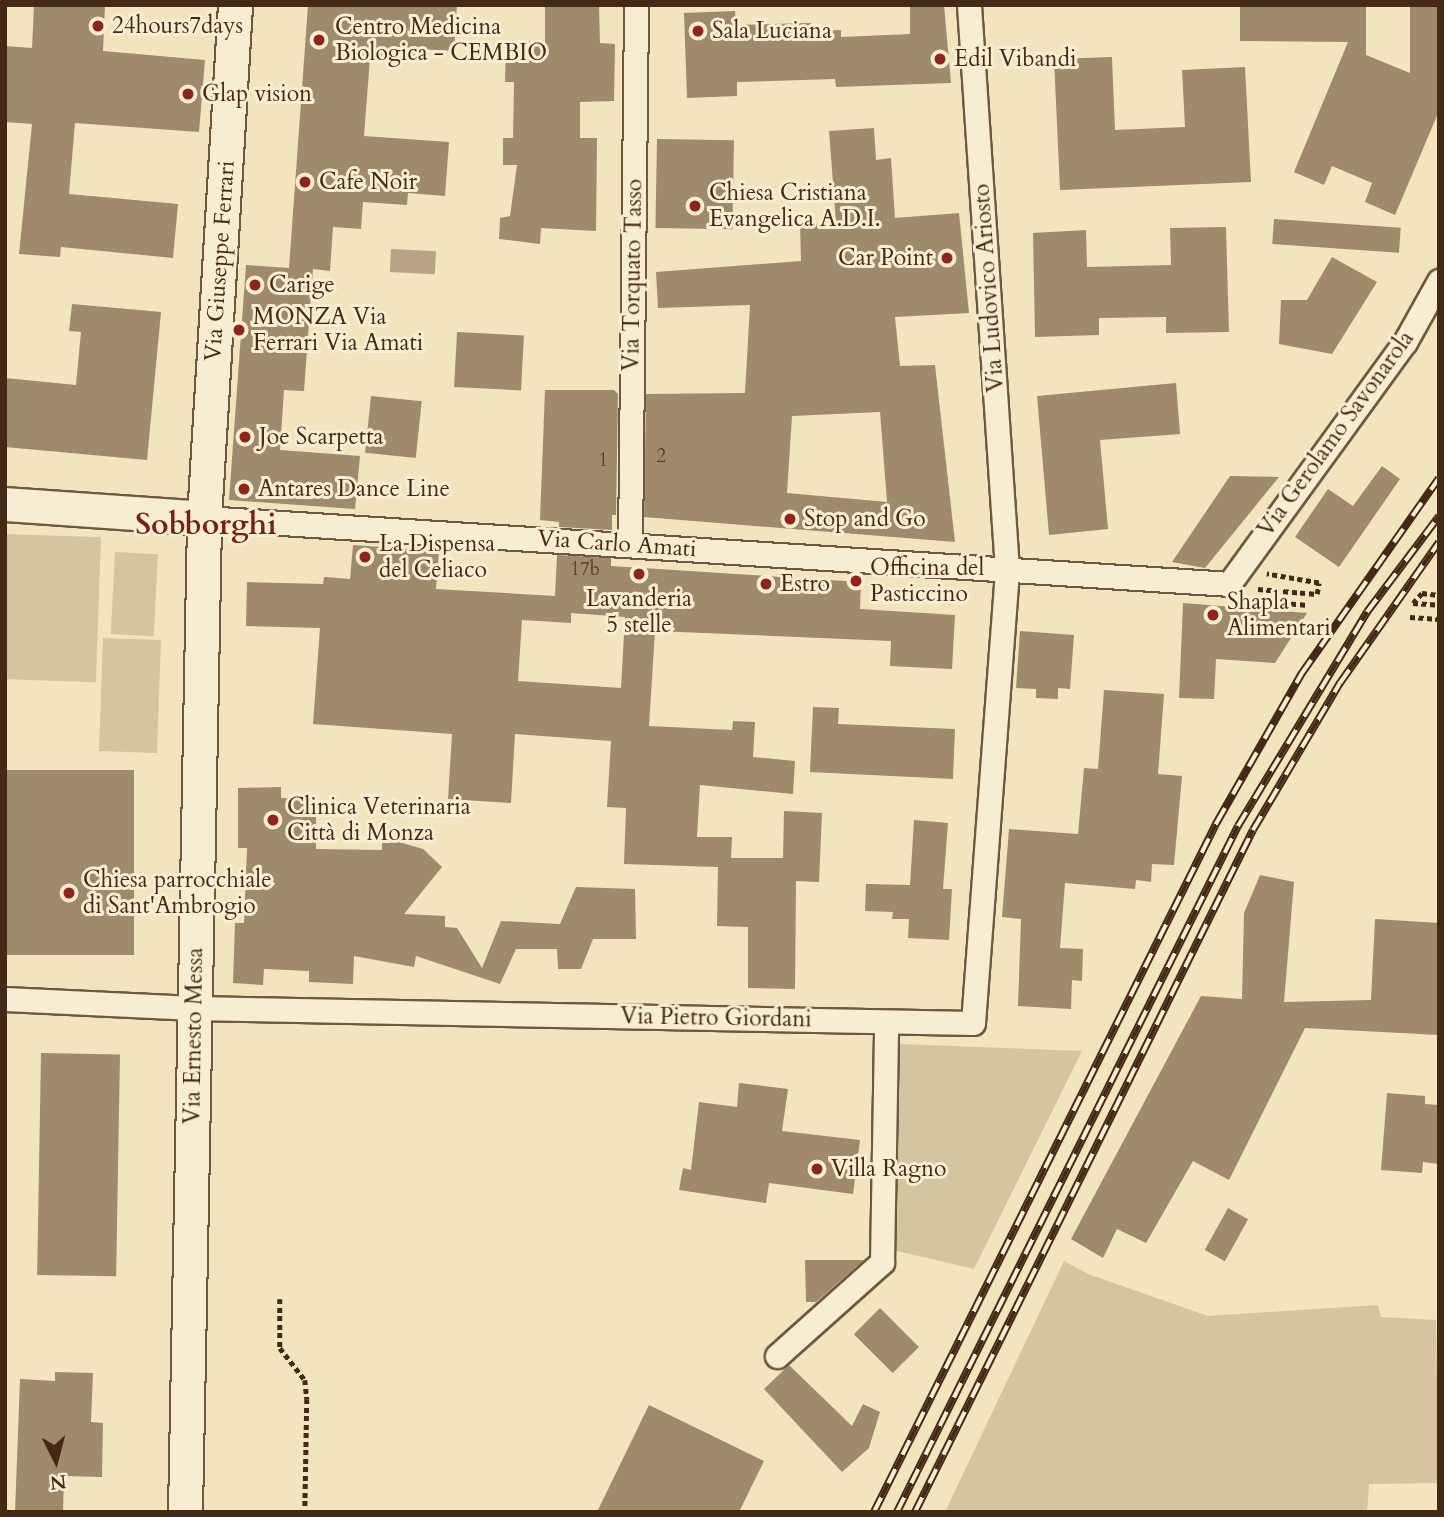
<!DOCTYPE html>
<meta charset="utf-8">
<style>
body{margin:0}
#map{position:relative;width:1444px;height:1517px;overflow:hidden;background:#f2e4bc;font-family:Cardo,serif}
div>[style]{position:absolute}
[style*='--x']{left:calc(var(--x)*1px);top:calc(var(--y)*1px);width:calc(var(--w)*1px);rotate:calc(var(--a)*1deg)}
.green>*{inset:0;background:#d5c4a0;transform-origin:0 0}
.water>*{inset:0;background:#b7a484;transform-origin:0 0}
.building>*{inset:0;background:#9f8a6c;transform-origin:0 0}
.path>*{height:4.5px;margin-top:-2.25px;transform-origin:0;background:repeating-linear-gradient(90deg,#452916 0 5px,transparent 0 8.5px)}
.roads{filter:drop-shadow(2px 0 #705840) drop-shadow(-2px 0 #705840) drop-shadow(0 2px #705840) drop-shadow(0 -2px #705840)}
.street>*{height:23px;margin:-11.5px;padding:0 11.5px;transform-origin:11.5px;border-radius:11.5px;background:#f7edd3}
.secondary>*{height:33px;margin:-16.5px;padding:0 16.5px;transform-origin:16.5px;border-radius:16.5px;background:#f7edd3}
.rail>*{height:8px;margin-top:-4px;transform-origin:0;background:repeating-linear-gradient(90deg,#f7edd3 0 16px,#452916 0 32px);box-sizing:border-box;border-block:2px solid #452916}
.dots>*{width:19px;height:19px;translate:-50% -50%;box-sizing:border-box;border:4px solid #f7edd3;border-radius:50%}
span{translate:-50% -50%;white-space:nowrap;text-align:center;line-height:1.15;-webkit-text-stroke:6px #f7edd3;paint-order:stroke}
.number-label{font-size:19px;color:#5c412c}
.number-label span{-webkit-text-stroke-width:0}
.poi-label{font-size:23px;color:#452916}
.left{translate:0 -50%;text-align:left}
.right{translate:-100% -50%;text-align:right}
.street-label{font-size:23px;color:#452916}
.district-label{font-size:30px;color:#7a1f14;font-weight:700}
.frame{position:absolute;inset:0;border:7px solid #452916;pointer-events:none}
.north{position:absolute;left:21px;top:1426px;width:70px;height:70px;-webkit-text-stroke:5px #f7edd3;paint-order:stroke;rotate:174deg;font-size:19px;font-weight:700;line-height:28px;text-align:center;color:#452916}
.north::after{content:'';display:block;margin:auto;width:24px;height:32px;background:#452916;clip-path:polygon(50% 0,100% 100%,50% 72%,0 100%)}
</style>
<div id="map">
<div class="green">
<i style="left:5px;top:534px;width:96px;height:145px;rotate:2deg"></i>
<i style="left:115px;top:552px;width:43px;height:82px;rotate:3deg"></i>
<i style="left:103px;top:638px;width:58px;height:113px;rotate:2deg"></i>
<i style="clip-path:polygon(900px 1044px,1082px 1051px,974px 1269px,893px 1250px)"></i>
<i style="clip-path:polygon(1064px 1261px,1088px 1274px,1208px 1316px,1378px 1305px,1381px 1317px,1436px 1320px,1439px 1483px,1369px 1484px,1367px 1512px,945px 1512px)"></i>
</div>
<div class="water">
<i style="left:391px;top:249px;width:45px;height:23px;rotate:3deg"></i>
</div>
<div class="building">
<i style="clip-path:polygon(34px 5px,105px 5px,103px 51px,205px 60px,199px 132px,75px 123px,69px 194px,178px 204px,173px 258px,61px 247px,60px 257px,19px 254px,32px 124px,5px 122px,5px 46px,32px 48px)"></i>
<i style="clip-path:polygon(308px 5px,457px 5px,454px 51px,418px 49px,417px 61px,370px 58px,364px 136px,449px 142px,445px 196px,408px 193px,407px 205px,363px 202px,361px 229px,333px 227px,330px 271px,313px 269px,304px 391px,284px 390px,280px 450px,360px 456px,355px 509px,229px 500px,246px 265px,289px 268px)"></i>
<i style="clip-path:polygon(545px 5px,599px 5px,600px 43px,615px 44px,614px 101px,580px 102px,580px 138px,597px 138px,596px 231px,541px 228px,540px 244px,499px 239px,500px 218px,510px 216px,517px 165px,503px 165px,503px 138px,513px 138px,514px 82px,505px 82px,506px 41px,545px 42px)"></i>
<i style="clip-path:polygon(910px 5px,944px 5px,951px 83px,836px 87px,835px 79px,737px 82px,737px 96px,687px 98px,684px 13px,735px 11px,736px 25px,811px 23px,812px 31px,841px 30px,841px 37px,910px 34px)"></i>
<i style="clip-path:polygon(1240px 5px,1366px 5px,1366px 55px,1410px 73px,1410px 5px,1439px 5px,1439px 111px,1395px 215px,1365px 202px,1372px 183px,1332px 166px,1324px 185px,1294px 172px,1348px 42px,1240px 41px)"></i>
<i style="clip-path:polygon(1112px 57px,1115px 130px,1185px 127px,1182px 70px,1245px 67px,1251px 182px,1060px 190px,1054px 59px)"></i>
<i style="clip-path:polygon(evenodd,874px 128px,876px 160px,891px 158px,895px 218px,959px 213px,969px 313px,895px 317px,900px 366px,935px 365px,955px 542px,644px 517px,646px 394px,745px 393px,750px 305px,658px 308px,656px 272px,801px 261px,800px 225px,836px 222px,829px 131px,874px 128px,880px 412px,887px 502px,787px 493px,792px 416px,880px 412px)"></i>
<i style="left:657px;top:139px;width:77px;height:89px;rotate:1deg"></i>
<i style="left:1274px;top:219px;width:127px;height:25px;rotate:4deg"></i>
<i style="clip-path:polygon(1226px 227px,1229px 332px,1166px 333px,1166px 317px,1099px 318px,1099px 335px,1035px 337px,1033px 233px,1086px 230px,1087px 267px,1171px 265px,1170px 228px)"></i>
<i style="clip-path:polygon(1332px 257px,1377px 282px,1332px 354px,1279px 344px,1281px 300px,1307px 300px)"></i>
<i style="clip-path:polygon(72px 304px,161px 312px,147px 460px,5px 447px,5px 378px,76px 385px,81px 332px,69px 331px)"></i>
<i style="left:457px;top:332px;width:67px;height:55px;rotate:3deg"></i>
<i style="clip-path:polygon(1176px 383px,1180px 434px,1100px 440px,1108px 529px,1049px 535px,1037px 396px)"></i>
<i style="clip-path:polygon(545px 390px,614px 390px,618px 394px,616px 515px,612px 515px,612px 530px,559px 527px,559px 522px,540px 520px)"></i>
<i style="left:371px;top:396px;width:51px;height:57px;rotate:6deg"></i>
<i style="clip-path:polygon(1382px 466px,1400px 479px,1339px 567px,1295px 537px,1328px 489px,1353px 506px)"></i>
<i style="clip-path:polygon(1230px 476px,1279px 477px,1205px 568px,1172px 562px)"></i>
<i style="clip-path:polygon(evenodd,353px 545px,439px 551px,436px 589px,555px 596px,557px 555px,611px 558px,611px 566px,861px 582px,860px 609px,955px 615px,952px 669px,890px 666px,891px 641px,655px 631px,649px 726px,732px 730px,733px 721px,755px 722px,753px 757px,795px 761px,793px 794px,700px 785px,697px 837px,732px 837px,731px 858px,783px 858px,784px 811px,822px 813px,819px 882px,796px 881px,795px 989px,748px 988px,748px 927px,717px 926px,718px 867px,624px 864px,626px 808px,607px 807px,611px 741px,515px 734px,511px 803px,448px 799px,452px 734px,313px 724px,320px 628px,246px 626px,247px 582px,323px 584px,324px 577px,350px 579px,353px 545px,571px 613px,625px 617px,621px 688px,518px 681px,522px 620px,571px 623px,571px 613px)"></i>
<i style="clip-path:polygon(1183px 603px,1307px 613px,1275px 663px,1216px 659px,1214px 699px,1179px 698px)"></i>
<i style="clip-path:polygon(1020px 631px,1074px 635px,1070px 689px,1058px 688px,1058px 699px,1036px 698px,1036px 689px,1016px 688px)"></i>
<i style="clip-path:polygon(1104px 690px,1164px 694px,1158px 774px,1182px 776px,1174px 865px,1152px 864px,1151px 882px,1136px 880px,1135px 889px,1065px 883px,1060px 948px,1083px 949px,1082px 981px,1072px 980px,1071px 1009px,1018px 1006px,1021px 919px,1002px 917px,1009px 829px,1078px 834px,1084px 768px,1098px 769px)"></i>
<i style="clip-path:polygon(813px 707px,839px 708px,838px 724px,955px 729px,953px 779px,810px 772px)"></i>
<i style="left:5px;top:770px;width:129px;height:185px"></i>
<i style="clip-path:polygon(281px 787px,281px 798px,316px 799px,316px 849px,382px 850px,382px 837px,423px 849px,442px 867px,404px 914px,445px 916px,445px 927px,457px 928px,482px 968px,501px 921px,560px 924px,576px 887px,635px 889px,636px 939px,593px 939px,581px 969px,558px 969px,557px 949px,516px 949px,500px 984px,416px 956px,414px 967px,354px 956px,353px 984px,309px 982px,309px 971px,264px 969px,263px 985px,233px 983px,235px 923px,244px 923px,247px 848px,238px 848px,238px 788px)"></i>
<i style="clip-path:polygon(914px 820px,948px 823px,943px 889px,952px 889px,949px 940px,908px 938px,909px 919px,892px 919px,893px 912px,865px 911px,866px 884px,910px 885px)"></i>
<i style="clip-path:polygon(1260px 875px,1294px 882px,1284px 1002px,1371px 1000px,1375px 919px,1439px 923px,1439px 1035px,1305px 1028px,1229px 1180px,1193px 1161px,1146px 1243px,1117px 1229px,1103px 1258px,1071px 1239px,1201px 996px,1242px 999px,1244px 913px)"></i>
<i style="left:41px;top:1053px;width:79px;height:222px;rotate:1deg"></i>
<i style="clip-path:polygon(739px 1083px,788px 1089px,782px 1131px,860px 1140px,853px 1194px,769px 1183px,766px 1203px,679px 1190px,683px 1168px,691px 1170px,699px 1102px,737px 1107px)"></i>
<i style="clip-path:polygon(1387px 1093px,1425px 1096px,1425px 1104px,1439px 1105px,1439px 1164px,1423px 1162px,1422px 1173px,1381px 1170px)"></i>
<i style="left:1228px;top:1208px;width:23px;height:48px;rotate:29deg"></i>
<i style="clip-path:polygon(805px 1260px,864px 1260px,816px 1302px,806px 1302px)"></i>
<i style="left:880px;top:1308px;width:55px;height:37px;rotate:45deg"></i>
<i style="clip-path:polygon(789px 1365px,852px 1426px,863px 1404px,880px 1412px,869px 1448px,842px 1472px,764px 1389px)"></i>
<i style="clip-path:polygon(55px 1372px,93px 1373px,91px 1422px,103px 1423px,102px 1477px,64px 1476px,63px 1512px,15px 1512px,20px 1379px,55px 1381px)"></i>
<i style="clip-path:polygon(649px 1405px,764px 1461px,739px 1512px,597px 1512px)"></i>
</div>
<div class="path">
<i style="--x:1258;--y:589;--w:59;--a:4.8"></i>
<i style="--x:1317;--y:594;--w:11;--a:-80"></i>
<i style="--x:1319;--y:583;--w:53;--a:-170.2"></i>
<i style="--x:1249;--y:600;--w:59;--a:4.8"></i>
<i style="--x:1413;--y:603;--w:13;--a:-48"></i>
<i style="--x:1422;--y:593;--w:17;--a:7"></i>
<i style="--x:1413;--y:603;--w:26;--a:4"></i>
<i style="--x:1410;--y:617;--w:29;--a:4"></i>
<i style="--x:280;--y:1299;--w:49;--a:90"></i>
<i style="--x:280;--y:1348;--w:41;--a:52"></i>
<i style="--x:305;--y:1380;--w:19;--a:84"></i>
<i style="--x:307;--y:1399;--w:113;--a:91"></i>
</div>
<div class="roads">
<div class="street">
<i style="--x:204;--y:518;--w:1027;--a:3.68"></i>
<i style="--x:1229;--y:584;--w:299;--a:-54"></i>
<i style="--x:1405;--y:342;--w:70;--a:-60.9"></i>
<i style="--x:630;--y:545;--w:540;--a:-89.36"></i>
<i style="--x:5;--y:999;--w:189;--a:2.7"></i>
<i style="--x:194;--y:1008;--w:779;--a:1.1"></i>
<i style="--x:973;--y:1023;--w:454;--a:-85.7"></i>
<i style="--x:1007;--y:570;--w:566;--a:-93.85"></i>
<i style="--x:777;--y:1356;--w:141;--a:-41.8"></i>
<i style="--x:882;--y:1262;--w:240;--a:-89"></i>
</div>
<div class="secondary">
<i style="--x:5;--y:504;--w:199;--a:4"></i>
<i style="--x:185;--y:1512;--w:994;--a:-88.9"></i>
<i style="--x:204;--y:518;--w:514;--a:-86.54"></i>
</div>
</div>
<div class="rail">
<i style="--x:874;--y:1512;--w:771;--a:-63.57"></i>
<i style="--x:1217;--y:822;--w:172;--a:-60.3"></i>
<i style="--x:1302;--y:673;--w:238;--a:-54.9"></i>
<i style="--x:897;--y:1512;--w:766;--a:-63.57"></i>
<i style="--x:1238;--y:826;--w:250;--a:-58.9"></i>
<i style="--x:1367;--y:612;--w:120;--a:-53.1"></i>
<i style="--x:915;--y:1512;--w:761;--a:-63.64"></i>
<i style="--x:1253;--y:830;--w:171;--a:-59.4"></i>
<i style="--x:1340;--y:683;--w:172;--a:-54.9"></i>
</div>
<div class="dots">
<i style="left:98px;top:26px;background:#8f2418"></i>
<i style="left:698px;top:31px;background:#8f2418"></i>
<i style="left:319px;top:40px;background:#8f2418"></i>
<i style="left:940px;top:59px;background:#8f2418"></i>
<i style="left:188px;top:94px;background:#8f2418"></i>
<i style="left:305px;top:182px;background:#8f2418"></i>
<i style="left:695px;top:206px;background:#8f2418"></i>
<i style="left:947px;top:258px;background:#8f2418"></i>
<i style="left:255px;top:285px;background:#8f2418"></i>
<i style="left:239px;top:330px;background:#8f2418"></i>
<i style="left:245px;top:437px;background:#8f2418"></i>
<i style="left:244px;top:489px;background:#8f2418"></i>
<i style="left:790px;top:519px;background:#8f2418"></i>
<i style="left:365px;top:557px;background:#8f2418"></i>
<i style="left:639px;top:574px;background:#8f2418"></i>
<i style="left:856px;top:581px;background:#8f2418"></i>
<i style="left:766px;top:584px;background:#8f2418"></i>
<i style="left:1213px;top:615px;background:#8f2418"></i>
<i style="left:273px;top:820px;background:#8f2418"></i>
<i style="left:69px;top:893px;background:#8f2418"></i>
<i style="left:817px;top:1169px;background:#8f2418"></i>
</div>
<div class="number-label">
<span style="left:661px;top:457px">2</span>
<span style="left:603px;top:461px">1</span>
<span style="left:585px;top:570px">17b</span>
</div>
<div class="poi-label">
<span class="left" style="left:112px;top:26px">24hours7days</span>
<span class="left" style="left:335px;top:40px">Centro Medicina<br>Biologica - CEMBIO</span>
<span class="left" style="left:712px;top:31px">Sala Luciana</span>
<span class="left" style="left:954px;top:59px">Edil Vibandi</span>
<span class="left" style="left:202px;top:94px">Glap vision</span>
<span class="left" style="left:319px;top:182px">Cafe Noir</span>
<span class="left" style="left:709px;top:206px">Chiesa Cristiana<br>Evangelica A.D.I.</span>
<span class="right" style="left:933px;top:258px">Car Point</span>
<span class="left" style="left:269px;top:285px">Carige</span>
<span class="left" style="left:253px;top:330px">MONZA Via<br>Ferrari Via Amati</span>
<span class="left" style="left:259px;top:437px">Joe Scarpetta</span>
<span class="left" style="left:258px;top:489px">Antares Dance Line</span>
<span class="left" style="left:804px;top:519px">Stop and Go</span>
<span class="left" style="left:379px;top:557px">La Dispensa<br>del Celiaco</span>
<span class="left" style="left:870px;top:581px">Officina del<br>Pasticcino</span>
<span class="left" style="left:780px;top:584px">Estro</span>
<span style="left:639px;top:612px">Lavanderia<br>5 stelle</span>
<span class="left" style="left:1227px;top:615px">Shapla<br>Alimentari</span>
<span class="left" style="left:287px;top:820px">Clinica Veterinaria<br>Città di Monza</span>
<span class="left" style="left:83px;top:893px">Chiesa parrocchiale<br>di Sant'Ambrogio</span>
<span class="left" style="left:831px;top:1169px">Villa Ragno</span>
</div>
<div class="street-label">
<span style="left:220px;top:261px;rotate:-86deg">Via Giuseppe Ferrari</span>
<span style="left:633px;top:275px;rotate:-89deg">Via Torquato Tasso</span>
<span style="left:989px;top:288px;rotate:-94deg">Via Ludovico Ariosto</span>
<span style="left:1336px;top:434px;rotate:-54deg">Via Gerolamo Savonarola</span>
<span style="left:617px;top:544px;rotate:4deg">Via Carlo Amati</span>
<span style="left:716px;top:1018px;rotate:1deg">Via Pietro Giordani</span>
<span style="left:194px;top:1036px;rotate:-89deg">Via Ernesto Messa</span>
</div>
<div class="district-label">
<span style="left:206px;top:525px">Sobborghi</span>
</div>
<div class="frame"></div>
<div class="north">N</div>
</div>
